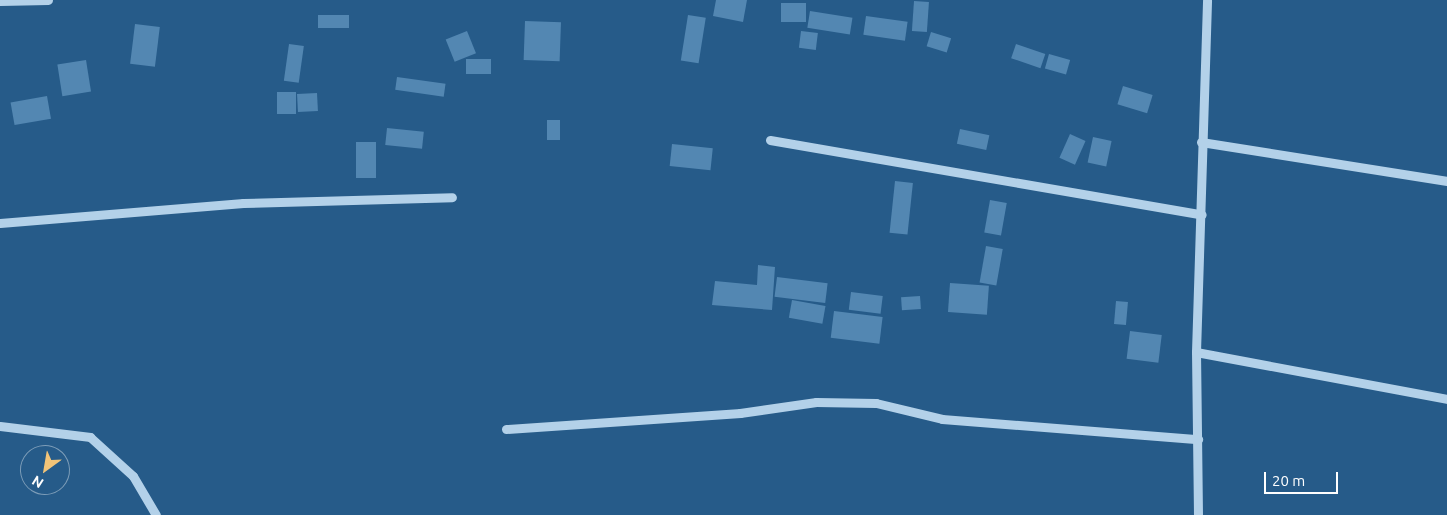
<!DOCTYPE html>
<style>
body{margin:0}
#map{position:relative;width:1447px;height:515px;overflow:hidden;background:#265b89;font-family:Ubuntu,sans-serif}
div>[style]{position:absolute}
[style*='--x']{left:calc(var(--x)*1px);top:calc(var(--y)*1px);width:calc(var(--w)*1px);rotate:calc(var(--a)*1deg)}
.building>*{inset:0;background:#5387b2;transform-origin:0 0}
.minor>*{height:9px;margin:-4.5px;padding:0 4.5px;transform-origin:4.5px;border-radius:4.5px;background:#b3d1e9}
span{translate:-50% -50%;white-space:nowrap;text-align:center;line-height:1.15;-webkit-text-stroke:4px #265b89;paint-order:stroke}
.north{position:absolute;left:20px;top:445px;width:50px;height:50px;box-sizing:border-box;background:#265b89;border:1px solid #7d9db8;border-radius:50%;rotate:212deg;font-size:14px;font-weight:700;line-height:20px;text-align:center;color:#fff}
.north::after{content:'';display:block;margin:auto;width:18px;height:22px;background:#f2c478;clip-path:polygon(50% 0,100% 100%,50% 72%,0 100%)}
.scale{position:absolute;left:1264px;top:472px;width:74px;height:22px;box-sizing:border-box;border:2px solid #fff;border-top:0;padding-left:6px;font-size:15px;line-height:18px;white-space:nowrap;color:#fff;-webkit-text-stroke:4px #265b89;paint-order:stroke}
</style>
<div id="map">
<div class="building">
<i style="clip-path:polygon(716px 0,747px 0,743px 22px,713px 16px)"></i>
<i style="left:914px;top:1px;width:15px;height:30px;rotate:4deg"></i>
<i style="left:781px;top:3px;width:25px;height:19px"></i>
<i style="left:810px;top:11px;width:43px;height:17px;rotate:9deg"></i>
<i style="left:318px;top:15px;width:31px;height:13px"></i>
<i style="left:688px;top:15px;width:18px;height:46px;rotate:9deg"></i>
<i style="left:866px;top:16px;width:42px;height:19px;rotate:8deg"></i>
<i style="left:525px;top:21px;width:36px;height:39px;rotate:2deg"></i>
<i style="left:135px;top:24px;width:25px;height:40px;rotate:7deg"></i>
<i style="left:467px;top:31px;width:24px;height:23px;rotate:68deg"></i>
<i style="left:801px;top:31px;width:17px;height:17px;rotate:7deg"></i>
<i style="left:931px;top:32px;width:21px;height:15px;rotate:17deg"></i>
<i style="left:289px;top:44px;width:15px;height:37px;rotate:8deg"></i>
<i style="left:1016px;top:44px;width:31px;height:15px;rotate:19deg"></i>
<i style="left:1049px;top:54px;width:22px;height:15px;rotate:16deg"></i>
<i style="left:466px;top:59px;width:25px;height:15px"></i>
<i style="left:86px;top:60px;width:32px;height:29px;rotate:81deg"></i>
<i style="left:397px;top:77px;width:49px;height:13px;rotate:8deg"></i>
<i style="left:1123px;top:86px;width:31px;height:19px;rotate:17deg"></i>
<i style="left:277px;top:92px;width:19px;height:22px"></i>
<i style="left:317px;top:93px;width:18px;height:20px;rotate:87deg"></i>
<i style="left:47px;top:96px;width:23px;height:37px;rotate:80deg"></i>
<i style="left:547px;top:120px;width:13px;height:20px"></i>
<i style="left:387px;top:128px;width:37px;height:17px;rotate:6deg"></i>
<i style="left:960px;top:129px;width:30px;height:15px;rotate:12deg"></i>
<i style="left:1070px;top:134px;width:17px;height:26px;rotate:24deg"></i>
<i style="left:1093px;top:137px;width:19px;height:26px;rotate:12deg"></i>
<i style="left:356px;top:142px;width:20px;height:36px"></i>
<i style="left:672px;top:144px;width:41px;height:22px;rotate:6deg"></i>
<i style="left:895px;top:181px;width:18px;height:52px;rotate:6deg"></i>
<i style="left:990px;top:200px;width:17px;height:33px;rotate:10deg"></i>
<i style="left:986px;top:246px;width:17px;height:37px;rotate:10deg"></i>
<i style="clip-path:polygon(758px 265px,775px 267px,772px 310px,712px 305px,715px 281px,757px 285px)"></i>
<i style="left:777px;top:277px;width:51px;height:20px;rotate:7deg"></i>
<i style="left:950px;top:283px;width:39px;height:29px;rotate:4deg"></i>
<i style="left:851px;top:292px;width:32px;height:18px;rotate:7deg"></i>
<i style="left:920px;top:296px;width:13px;height:19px;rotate:86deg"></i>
<i style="left:792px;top:300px;width:34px;height:18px;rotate:10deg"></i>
<i style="left:1116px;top:301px;width:12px;height:23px;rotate:5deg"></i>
<i style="left:834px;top:311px;width:49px;height:27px;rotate:7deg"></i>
<i style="left:1130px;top:331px;width:32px;height:28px;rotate:7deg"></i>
</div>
<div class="minor">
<i style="--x:0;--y:1;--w:48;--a:-1.2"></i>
<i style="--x:770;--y:140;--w:438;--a:9.8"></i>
<i style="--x:1201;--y:142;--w:249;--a:9"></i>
<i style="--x:0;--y:223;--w:244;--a:-4.7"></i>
<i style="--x:243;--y:203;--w:209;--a:-1.6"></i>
<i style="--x:1196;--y:352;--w:255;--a:10.6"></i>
<i style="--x:0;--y:426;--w:91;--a:7"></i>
<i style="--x:90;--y:437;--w:58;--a:42.2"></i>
<i style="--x:133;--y:476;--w:45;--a:59.5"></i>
<i style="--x:506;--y:429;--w:235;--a:-3.9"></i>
<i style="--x:740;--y:413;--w:77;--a:-8.2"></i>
<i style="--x:816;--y:402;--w:60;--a:1"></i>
<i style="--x:876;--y:403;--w:68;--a:13.6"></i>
<i style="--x:942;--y:419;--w:257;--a:4.5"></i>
<i style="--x:1198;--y:515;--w:163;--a:-90.7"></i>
<i style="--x:1196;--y:352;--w:352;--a:-88.2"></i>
</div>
<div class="north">N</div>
<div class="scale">20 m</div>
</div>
